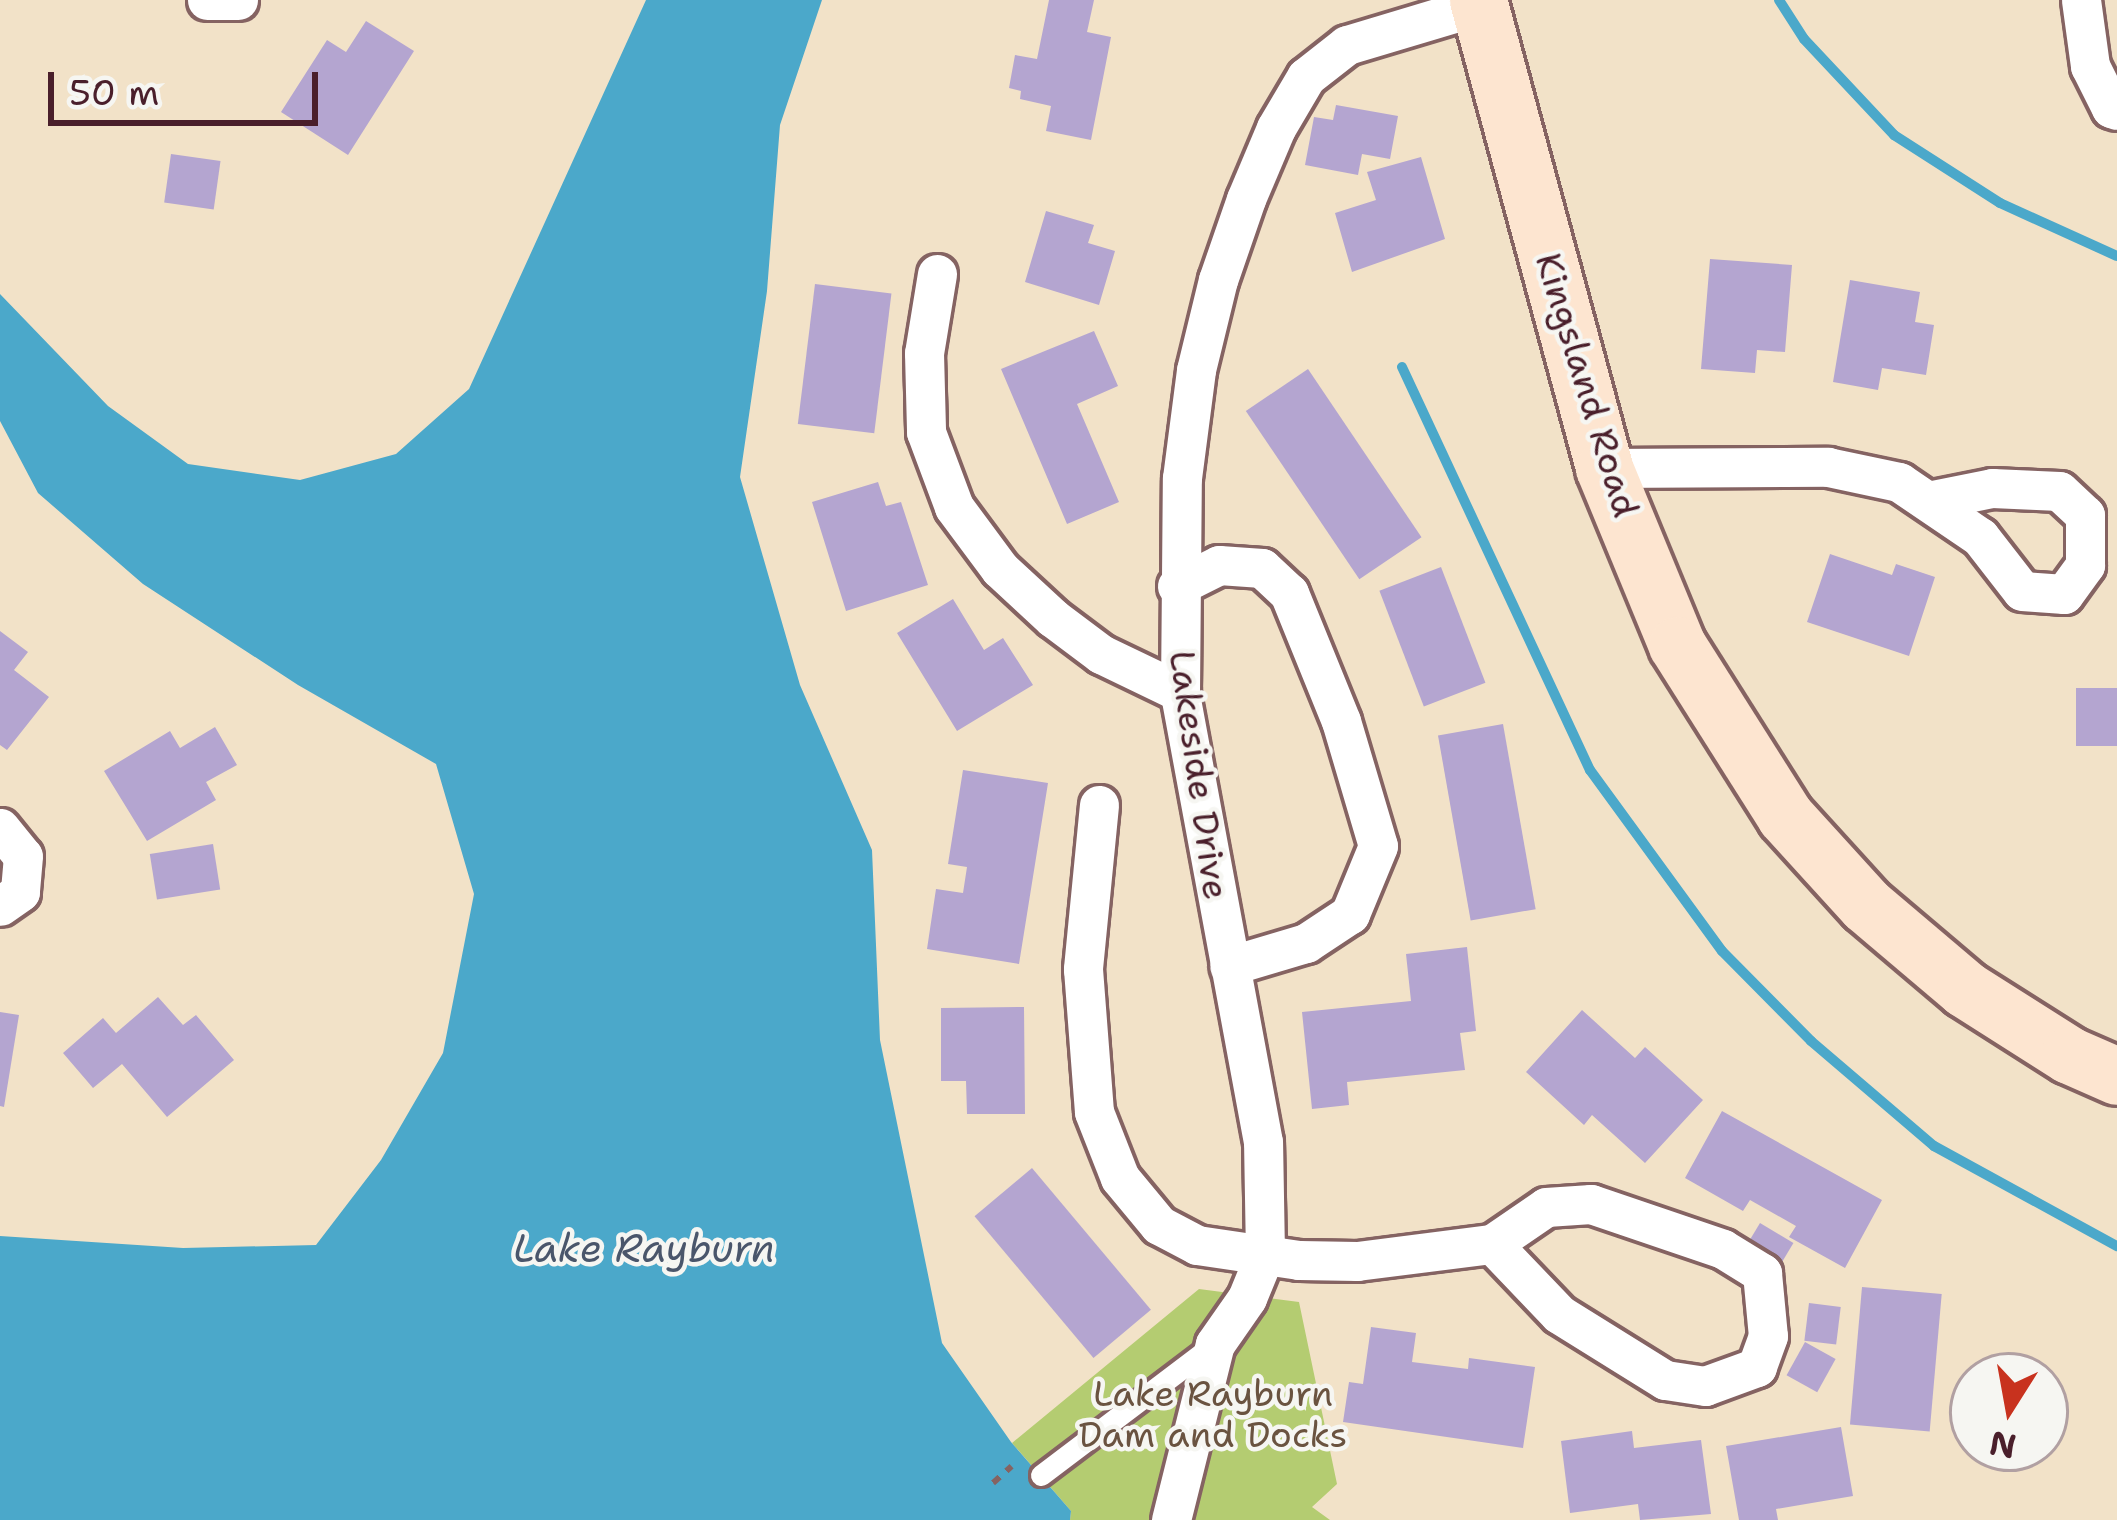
<!DOCTYPE html>
<style>
body{margin:0}
#map{position:relative;width:2117px;height:1520px;overflow:hidden;background:#f2e2c8;font-family:"Shantell Sans",sans-serif}
div>[style]{position:absolute}
[style*='--x']{left:calc(var(--x)*1px);top:calc(var(--y)*1px);width:calc(var(--w)*1px);rotate:calc(var(--a)*1deg)}
.green>*{inset:0;background:#b4cc71}
.water>*{inset:0;background:#4ba8ca}
.stream>*{height:10px;margin:-5px;padding:0 5px;transform-origin:5px;border-radius:5px;background:#4ba8ca}
.building>*{inset:0;background:#b4a5d0;transform-origin:0 0}
.path>*{height:6px;margin-top:-3px;transform-origin:0;background:repeating-linear-gradient(90deg,#856362 0 9px,transparent 0 18px)}
.roads{filter:drop-shadow(3px 0 #856362) drop-shadow(-3px 0 #856362) drop-shadow(0 3px #856362) drop-shadow(0 -3px #856362)}
.lane>*{height:21px;margin:-10.5px;padding:0 10.5px;transform-origin:10.5px;border-radius:10.5px;background:#fff}
.street>*{height:39px;margin:-19.5px;padding:0 19.5px;transform-origin:19.5px;border-radius:19.5px;background:#fff}
.secondary>*{height:57px;margin:-28.5px;padding:0 28.5px;transform-origin:28.5px;border-radius:28.5px;background:#fde5d0}
span{translate:-50% -50%;white-space:nowrap;text-align:center;line-height:1.15;-webkit-text-stroke:9px #f6f6f2;paint-order:stroke}
.street-label{font-size:36px;color:#4a1f2b}
.park-label{font-size:36px;color:#6a5340}
.water-label{font-size:39px;color:#4a566b;font-style:italic}
.north{position:absolute;left:1949px;top:1352px;width:120px;height:120px;box-sizing:border-box;background:#f6f6f2;border:3px solid #b1a0a2;border-radius:50%;rotate:191deg;font-size:33px;font-weight:700;line-height:48px;text-align:center;color:#4a1f2b}
.north::after{content:'';display:block;margin:auto;width:42px;height:54px;background:#c8321e;clip-path:polygon(50% 0,100% 100%,50% 72%,0 100%)}
.scale{position:absolute;left:48px;top:72px;width:270px;height:54px;box-sizing:border-box;border:6px solid #4a1f2b;border-top:0;padding-left:15px;font-size:36px;line-height:42px;white-space:nowrap;color:#4a1f2b;-webkit-text-stroke:9px #f6f6f2;paint-order:stroke}
</style>
<div id="map">
<div class="green">
<i style="clip-path:polygon(1199px 1289px,1299px 1302px,1337px 1484px,1312px 1507px,1330px 1520px,1070px 1520px,1071px 1511px,1012px 1443px)"></i>
</div>
<div class="water">
<i style="clip-path:polygon(646px 0,822px 0,780px 125px,767px 291px,740px 477px,800px 685px,872px 850px,880px 1040px,942px 1343px,1011px 1442px,1071px 1511px,1070px 1520px,0 1520px,0 1236px,183px 1248px,316px 1245px,381px 1160px,443px 1053px,474px 894px,436px 764px,298px 685px,143px 584px,38px 493px,0 421px,0 294px,108px 406px,188px 464px,300px 480px,396px 454px,469px 389px)"></i>
</div>
<div class="stream">
<i style="--x:1779;--y:0;--w:46;--a:57.3"></i>
<i style="--x:1804;--y:39;--w:132;--a:46.8"></i>
<i style="--x:1894;--y:135;--w:126;--a:32.7"></i>
<i style="--x:2000;--y:203;--w:128;--a:24.4"></i>
<i style="--x:1402;--y:367;--w:445;--a:65"></i>
<i style="--x:1590;--y:770;--w:224;--a:53.9"></i>
<i style="--x:1722;--y:951;--w:127;--a:45.3"></i>
<i style="--x:1811;--y:1041;--w:162;--a:40.5"></i>
<i style="--x:1934;--y:1146;--w:209;--a:28.7"></i>
</div>
<div class="building">
<i style="clip-path:polygon(1049px 0,1094px 0,1087px 32px,1111px 37px,1091px 140px,1046px 131px,1051px 106px,1020px 99px,1021px 91px,1009px 88px,1015px 55px,1037px 59px)"></i>
<i style="clip-path:polygon(366px 21px,414px 51px,348px 155px,281px 112px,327px 40px,346px 52px)"></i>
<i style="clip-path:polygon(1336px 105px,1398px 116px,1390px 159px,1362px 154px,1358px 175px,1305px 165px,1314px 117px,1333px 120px)"></i>
<i style="left:171px;top:154px;width:50px;height:49px;rotate:8deg"></i>
<i style="clip-path:polygon(1421px 157px,1445px 239px,1352px 272px,1335px 213px,1376px 200px,1367px 172px)"></i>
<i style="clip-path:polygon(1046px 211px,1094px 225px,1088px 243px,1115px 251px,1099px 305px,1025px 282px)"></i>
<i style="clip-path:polygon(1710px 259px,1792px 265px,1785px 352px,1757px 350px,1755px 373px,1701px 369px)"></i>
<i style="clip-path:polygon(1850px 280px,1920px 292px,1915px 322px,1934px 325px,1926px 375px,1882px 368px,1878px 390px,1833px 382px)"></i>
<i style="left:815px;top:284px;width:77px;height:141px;rotate:7deg"></i>
<i style="clip-path:polygon(1094px 331px,1118px 386px,1077px 404px,1119px 502px,1067px 524px,1001px 369px)"></i>
<i style="left:1308px;top:369px;width:203px;height:75px;rotate:56deg"></i>
<i style="clip-path:polygon(878px 482px,886px 506px,901px 502px,928px 585px,846px 611px,812px 502px)"></i>
<i style="clip-path:polygon(1830px 554px,1892px 575px,1896px 564px,1935px 577px,1909px 656px,1807px 622px)"></i>
<i style="left:1441px;top:567px;width:124px;height:66px;rotate:69deg"></i>
<i style="clip-path:polygon(953px 599px,984px 650px,1003px 638px,1033px 685px,957px 731px,897px 633px)"></i>
<i style="clip-path:polygon(0 631px,28px 652px,14px 670px,49px 697px,7px 750px,0 745px)"></i>
<i style="left:2117px;top:688px;width:58px;height:41px;rotate:90deg"></i>
<i style="left:1503px;top:724px;width:188px;height:66px;rotate:80deg"></i>
<i style="clip-path:polygon(215px 727px,237px 765px,206px 782px,216px 800px,147px 841px,104px 771px,170px 731px,180px 748px)"></i>
<i style="clip-path:polygon(963px 770px,1048px 783px,1019px 964px,927px 949px,936px 889px,963px 893px,967px 867px,948px 864px)"></i>
<i style="left:213px;top:844px;width:46px;height:64px;rotate:81deg"></i>
<i style="clip-path:polygon(1467px 947px,1476px 1031px,1460px 1033px,1465px 1070px,1347px 1082px,1349px 1105px,1312px 1109px,1302px 1012px,1411px 1001px,1406px 954px)"></i>
<i style="clip-path:polygon(158px 997px,183px 1025px,196px 1015px,234px 1060px,167px 1117px,122px 1064px,93px 1088px,63px 1053px,103px 1018px,116px 1033px)"></i>
<i style="clip-path:polygon(1024px 1007px,1025px 1114px,967px 1114px,966px 1081px,941px 1081px,941px 1008px)"></i>
<i style="clip-path:polygon(1582px 1010px,1635px 1058px,1645px 1047px,1703px 1100px,1645px 1163px,1592px 1115px,1584px 1125px,1526px 1072px)"></i>
<i style="clip-path:polygon(0 1012px,19px 1015px,4px 1107px,0 1106px)"></i>
<i style="clip-path:polygon(1722px 1111px,1882px 1200px,1845px 1268px,1789px 1237px,1796px 1226px,1750px 1200px,1743px 1211px,1685px 1178px)"></i>
<i style="left:1032px;top:1168px;width:185px;height:75px;rotate:50deg"></i>
<i style="left:1760px;top:1223px;width:39px;height:31px;rotate:31deg"></i>
<i style="left:1862px;top:1287px;width:80px;height:138px;rotate:5deg"></i>
<i style="left:1809px;top:1303px;width:32px;height:38px;rotate:7deg"></i>
<i style="clip-path:polygon(1371px 1327px,1416px 1333px,1412px 1362px,1468px 1369px,1469px 1358px,1535px 1367px,1523px 1448px,1343px 1422px,1349px 1382px,1363px 1384px)"></i>
<i style="left:1805px;top:1342px;width:35px;height:38px;rotate:29deg"></i>
<i style="clip-path:polygon(1841px 1427px,1853px 1496px,1776px 1509px,1778px 1520px,1739px 1520px,1726px 1446px)"></i>
<i style="clip-path:polygon(1632px 1431px,1634px 1448px,1701px 1440px,1711px 1514px,1640px 1520px,1638px 1504px,1570px 1513px,1561px 1441px)"></i>
</div>
<div class="path">
<i style="--x:993;--y:1483;--w:25;--a:-42"></i>
</div>
<div class="roads">
<div class="lane">
<i style="--x:1041;--y:1475;--w:216;--a:-37.1"></i>
</div>
<div class="street">
<i style="--x:207;--y:0;--w:31;--a:0"></i>
<i style="--x:2081;--y:0;--w:67;--a:82.2"></i>
<i style="--x:2090;--y:66;--w:47;--a:63.4"></i>
<i style="--x:2111;--y:108;--w:6;--a:18"></i>
<i style="--x:937;--y:274;--w:80;--a:99.3"></i>
<i style="--x:924;--y:353;--w:79;--a:88.5"></i>
<i style="--x:926;--y:432;--w:80;--a:69.5"></i>
<i style="--x:954;--y:507;--w:77;--a:53.4"></i>
<i style="--x:1000;--y:569;--w:72;--a:42.8"></i>
<i style="--x:1053;--y:618;--w:60;--a:36.9"></i>
<i style="--x:1101;--y:654;--w:88;--a:25.7"></i>
<i style="--x:1604;--y:468;--w:224;--a:-0.3"></i>
<i style="--x:1828;--y:467;--w:73;--a:11.9"></i>
<i style="--x:1899;--y:482;--w:98;--a:34.2"></i>
<i style="--x:1980;--y:537;--w:68;--a:52.1"></i>
<i style="--x:2022;--y:591;--w:42;--a:4.1"></i>
<i style="--x:2064;--y:594;--w:36;--a:-54"></i>
<i style="--x:2085;--y:565;--w:50;--a:-90"></i>
<i style="--x:2085;--y:515;--w:35;--a:-137"></i>
<i style="--x:2059;--y:491;--w:67;--a:-177.4"></i>
<i style="--x:1992;--y:488;--w:65;--a:168.5"></i>
<i style="--x:1177;--y:586;--w:47;--a:-26.6"></i>
<i style="--x:1219;--y:565;--w:43;--a:4"></i>
<i style="--x:1262;--y:568;--w:37;--a:43"></i>
<i style="--x:1289;--y:593;--w:138;--a:67.9"></i>
<i style="--x:1341;--y:721;--w:130;--a:73.5"></i>
<i style="--x:1378;--y:846;--w:74;--a:112.4"></i>
<i style="--x:1350;--y:914;--w:53;--a:146.6"></i>
<i style="--x:1306;--y:943;--w:80;--a:163.4"></i>
<i style="--x:1099;--y:805;--w:165;--a:95.6"></i>
<i style="--x:1083;--y:969;--w:143;--a:85.6"></i>
<i style="--x:1094;--y:1112;--w:71;--a:68.5"></i>
<i style="--x:1120;--y:1178;--w:61;--a:50.3"></i>
<i style="--x:1159;--y:1225;--w:43;--a:27.8"></i>
<i style="--x:1197;--y:1245;--w:103;--a:8.4"></i>
<i style="--x:1299;--y:1260;--w:58;--a:1"></i>
<i style="--x:1357;--y:1261;--w:136;--a:-7.2"></i>
<i style="--x:0;--y:828;--w:36;--a:51"></i>
<i style="--x:23;--y:856;--w:36;--a:95"></i>
<i style="--x:20;--y:892;--w:24;--a:145"></i>
<i style="--x:1591;--y:1204;--w:139;--a:18.8"></i>
<i style="--x:1723;--y:1249;--w:46;--a:31.6"></i>
<i style="--x:1762;--y:1273;--w:63;--a:84.6"></i>
<i style="--x:1768;--y:1336;--w:33;--a:110"></i>
<i style="--x:1757;--y:1367;--w:55;--a:159.9"></i>
<i style="--x:1705;--y:1386;--w:40;--a:-171.5"></i>
<i style="--x:1665;--y:1380;--w:125;--a:-148.1"></i>
<i style="--x:1559;--y:1314;--w:97;--a:-133.7"></i>
<i style="--x:1492;--y:1244;--w:65;--a:-34.4"></i>
<i style="--x:1546;--y:1207;--w:45;--a:-3.8"></i>
<i style="--x:1171;--y:1520;--w:181;--a:-76"></i>
<i style="--x:1215;--y:1344;--w:56;--a:-55.2"></i>
<i style="--x:1247;--y:1298;--w:48;--a:-67.8"></i>
<i style="--x:1265;--y:1254;--w:112;--a:-91"></i>
<i style="--x:1263;--y:1142;--w:458;--a:-100.5"></i>
<i style="--x:1180;--y:692;--w:214;--a:-89.5"></i>
<i style="--x:1182;--y:478;--w:109;--a:-82.6"></i>
<i style="--x:1196;--y:370;--w:93;--a:-76.3"></i>
<i style="--x:1218;--y:280;--w:86;--a:-70.9"></i>
<i style="--x:1246;--y:199;--w:77;--a:-67.1"></i>
<i style="--x:1276;--y:128;--w:59;--a:-59.5"></i>
<i style="--x:1306;--y:77;--w:52;--a:-38"></i>
<i style="--x:1347;--y:45;--w:139;--a:-16.7"></i>
</div>
<div class="secondary">
<i style="--x:1478;--y:0;--w:485;--a:74.9"></i>
<i style="--x:1604;--y:468;--w:191;--a:67.6"></i>
<i style="--x:1677;--y:645;--w:202;--a:57.7"></i>
<i style="--x:1785;--y:816;--w:120;--a:47.7"></i>
<i style="--x:1866;--y:905;--w:130;--a:40.3"></i>
<i style="--x:1965;--y:989;--w:123;--a:32.4"></i>
<i style="--x:2069;--y:1055;--w:52;--a:23.6"></i>
</div>
</div>
<div class="street-label">
<span style="left:1587px;top:385px;rotate:73deg">Kingsland Road</span>
<span style="left:1199px;top:775px;rotate:82deg">Lakeside Drive</span>
</div>
<div class="park-label">
<span style="left:1213px;top:1414px">Lake Rayburn<br>Dam and Docks</span>
</div>
<div class="water-label">
<span style="left:644px;top:1248px">Lake Rayburn</span>
</div>
<div class="north">N</div>
<div class="scale">50 m</div>
</div>
